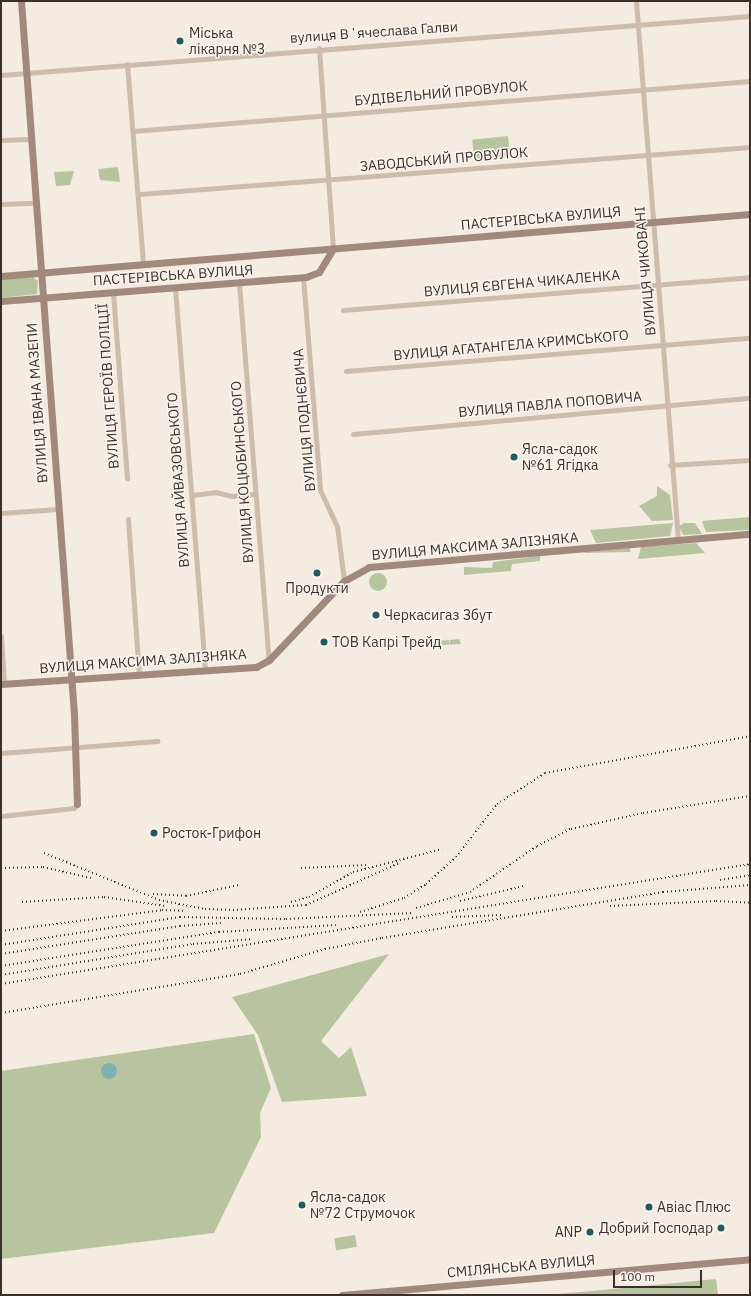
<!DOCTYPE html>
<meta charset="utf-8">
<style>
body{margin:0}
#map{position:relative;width:751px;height:1296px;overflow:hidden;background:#f4ebe1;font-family:"IBM Plex Sans",sans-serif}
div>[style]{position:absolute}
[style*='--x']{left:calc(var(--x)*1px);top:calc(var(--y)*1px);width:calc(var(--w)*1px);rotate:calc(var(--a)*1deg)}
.green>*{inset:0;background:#b8c4a0;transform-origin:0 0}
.round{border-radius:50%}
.water>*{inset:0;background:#7fb0b2}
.street>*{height:5px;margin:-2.5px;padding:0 2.5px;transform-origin:2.5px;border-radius:2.5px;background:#cdbbac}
.secondary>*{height:7px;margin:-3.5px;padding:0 3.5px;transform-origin:3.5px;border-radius:3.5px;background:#a18a7d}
.rail>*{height:2px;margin-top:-1px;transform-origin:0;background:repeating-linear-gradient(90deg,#3b302b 0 1px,transparent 0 4px)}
.dots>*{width:11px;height:11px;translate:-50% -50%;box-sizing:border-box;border:2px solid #fbf5ee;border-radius:50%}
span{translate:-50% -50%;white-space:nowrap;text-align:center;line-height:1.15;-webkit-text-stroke:3px #fbf5ee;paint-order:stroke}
.street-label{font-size:14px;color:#3b302b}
.poi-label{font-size:14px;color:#3b302b}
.left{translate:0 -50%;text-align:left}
.right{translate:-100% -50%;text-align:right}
.frame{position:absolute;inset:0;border:2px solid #3b302b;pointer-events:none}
.scale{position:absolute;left:613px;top:1270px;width:89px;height:18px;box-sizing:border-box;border:2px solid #3b302b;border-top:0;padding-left:5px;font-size:12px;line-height:14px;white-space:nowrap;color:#3b302b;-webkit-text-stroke:3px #fbf5ee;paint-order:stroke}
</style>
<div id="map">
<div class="green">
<i style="left:508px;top:136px;width:20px;height:36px;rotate:84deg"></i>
<i style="clip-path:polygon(118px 167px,120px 182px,100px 180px,98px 169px)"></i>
<i style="clip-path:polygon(74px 171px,70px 185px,56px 186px,54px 172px)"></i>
<i style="clip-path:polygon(33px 277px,38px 281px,37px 294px,1px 298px,1px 279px)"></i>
<i style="clip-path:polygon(657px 486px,670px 495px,673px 520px,652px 521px,639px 506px,657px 496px)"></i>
<i style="clip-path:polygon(750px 517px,750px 530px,706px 532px,702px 521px)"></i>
<i style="clip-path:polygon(673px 523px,670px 536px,596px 543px,590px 530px)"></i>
<i style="clip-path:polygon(684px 523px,695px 523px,702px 534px,683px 535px,679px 526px)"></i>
<i style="clip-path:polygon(696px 543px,705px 553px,638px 559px,641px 547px)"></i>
<i style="clip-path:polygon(630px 548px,630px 552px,585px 553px,586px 552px)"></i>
<i style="clip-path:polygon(540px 556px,540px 561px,512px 564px,511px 571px,464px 575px,464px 567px,492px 568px,493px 562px)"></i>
<i class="round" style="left:369px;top:573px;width:18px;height:18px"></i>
<i style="clip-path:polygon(459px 639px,461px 644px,442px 645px,437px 641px,449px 640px,449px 644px,450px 640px)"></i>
<i style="clip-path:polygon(389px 954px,321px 1041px,339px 1058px,351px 1047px,367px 1096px,282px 1102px,258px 1035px,232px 997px)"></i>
<i style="clip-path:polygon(254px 1034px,271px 1088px,260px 1113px,261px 1137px,214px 1233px,1px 1259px,1px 1071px)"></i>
<i style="left:355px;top:1235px;width:12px;height:21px;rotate:81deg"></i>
<i style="clip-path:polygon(716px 1279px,718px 1295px,544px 1295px,581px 1292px)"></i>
</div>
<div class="water">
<i class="round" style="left:101px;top:1063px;width:16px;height:16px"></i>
</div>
<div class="street">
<i style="--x:636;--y:1;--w:541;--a:85.54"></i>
<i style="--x:319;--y:48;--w:201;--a:86"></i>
<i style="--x:127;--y:64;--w:202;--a:85.4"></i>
<i style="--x:1;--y:75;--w:751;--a:-4.5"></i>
<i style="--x:133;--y:131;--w:619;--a:-4.63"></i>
<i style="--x:1;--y:140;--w:29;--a:-2"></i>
<i style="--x:140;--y:194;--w:612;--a:-4.41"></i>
<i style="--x:1;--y:204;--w:33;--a:-2"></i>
<i style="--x:303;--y:277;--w:214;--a:85.4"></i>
<i style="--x:320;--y:490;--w:40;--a:65"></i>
<i style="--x:337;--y:526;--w:55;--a:82.7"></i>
<i style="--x:239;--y:283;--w:378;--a:85.5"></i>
<i style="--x:175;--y:288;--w:384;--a:85.5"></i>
<i style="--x:113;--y:292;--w:187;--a:85.7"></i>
<i style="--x:343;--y:310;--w:408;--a:-4.6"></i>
<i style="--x:346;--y:371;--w:405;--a:-4.7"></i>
<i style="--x:353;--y:434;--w:399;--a:-5.2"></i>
<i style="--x:670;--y:465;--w:80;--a:-3.6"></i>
<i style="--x:192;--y:495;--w:23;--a:-7"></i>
<i style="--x:215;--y:492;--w:17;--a:13"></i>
<i style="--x:232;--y:496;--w:23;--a:-5"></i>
<i style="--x:1;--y:513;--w:57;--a:-4"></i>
<i style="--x:128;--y:519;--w:156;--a:86"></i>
<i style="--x:1;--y:636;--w:48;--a:86.4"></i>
<i style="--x:1;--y:753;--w:157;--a:-4.4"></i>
<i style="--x:1;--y:816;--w:73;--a:-6.3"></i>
<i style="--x:74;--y:808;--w:5;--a:-53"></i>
</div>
<div class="secondary">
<i style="--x:21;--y:1;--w:715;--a:85.75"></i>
<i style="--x:74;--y:714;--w:90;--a:88.1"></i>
<i style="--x:1;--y:276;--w:752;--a:-4.73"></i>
<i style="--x:1;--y:301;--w:306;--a:-4.5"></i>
<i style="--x:306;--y:277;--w:14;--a:-21"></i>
<i style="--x:319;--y:272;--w:27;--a:-59"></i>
<i style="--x:1;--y:684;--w:256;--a:-3.8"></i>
<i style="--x:256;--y:667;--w:15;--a:-28"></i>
<i style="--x:269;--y:660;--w:109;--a:-46.5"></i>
<i style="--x:344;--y:581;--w:29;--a:-29"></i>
<i style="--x:369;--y:567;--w:382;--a:-5"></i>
<i style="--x:342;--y:1295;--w:410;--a:-5"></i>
</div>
<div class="rail">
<i style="--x:44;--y:853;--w:124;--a:22.2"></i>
<i style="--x:159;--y:900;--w:47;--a:11.1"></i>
<i style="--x:205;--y:909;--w:28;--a:2"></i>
<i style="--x:233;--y:910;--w:73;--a:-3.9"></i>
<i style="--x:306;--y:905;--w:102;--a:-24.3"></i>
<i style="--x:1;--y:868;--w:42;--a:-1.4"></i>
<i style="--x:43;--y:867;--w:49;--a:12.9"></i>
<i style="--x:301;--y:868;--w:65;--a:-2.6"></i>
<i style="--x:720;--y:880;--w:30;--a:-9"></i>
<i style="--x:153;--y:894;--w:33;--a:3"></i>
<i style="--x:186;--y:896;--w:54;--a:-11.7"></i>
<i style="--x:460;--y:901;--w:66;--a:-13.2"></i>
<i style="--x:22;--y:902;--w:82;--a:-3.5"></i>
<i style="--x:104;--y:897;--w:62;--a:8.4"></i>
<i style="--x:291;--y:902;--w:19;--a:-16"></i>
<i style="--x:309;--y:897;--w:51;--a:-29.6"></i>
<i style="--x:353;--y:872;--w:92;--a:-14.5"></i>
<i style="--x:610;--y:906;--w:106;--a:-2.7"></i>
<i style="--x:716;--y:901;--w:34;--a:3"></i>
<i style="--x:416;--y:908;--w:56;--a:-16.5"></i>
<i style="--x:470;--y:892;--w:81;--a:-34.5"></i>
<i style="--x:537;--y:846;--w:38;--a:-27"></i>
<i style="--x:571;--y:829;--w:74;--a:-12.5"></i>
<i style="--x:643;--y:813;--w:108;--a:-9"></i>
<i style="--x:360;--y:912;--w:46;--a:-17.7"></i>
<i style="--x:404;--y:898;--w:26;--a:-32"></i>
<i style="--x:426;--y:884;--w:40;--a:-42"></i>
<i style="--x:456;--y:857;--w:67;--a:-52.3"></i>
<i style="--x:497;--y:804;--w:57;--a:-32.9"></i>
<i style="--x:545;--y:773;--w:208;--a:-10.2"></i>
<i style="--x:452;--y:917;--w:50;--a:-2.3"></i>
<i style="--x:1;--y:931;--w:162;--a:-7.4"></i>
<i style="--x:162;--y:910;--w:24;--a:2"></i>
<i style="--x:1;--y:945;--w:181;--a:-8.9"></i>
<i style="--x:180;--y:917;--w:106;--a:1.1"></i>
<i style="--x:286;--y:919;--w:126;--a:-2.7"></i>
<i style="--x:1;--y:954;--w:181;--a:-8.9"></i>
<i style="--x:180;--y:926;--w:41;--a:-4.2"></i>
<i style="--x:1;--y:966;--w:221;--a:-8.9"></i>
<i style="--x:219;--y:932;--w:117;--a:-3.4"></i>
<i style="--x:1;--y:975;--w:194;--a:-9.2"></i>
<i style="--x:193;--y:944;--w:60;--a:-4.8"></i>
<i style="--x:1;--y:984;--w:759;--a:-9.1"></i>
<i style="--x:1;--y:1013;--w:242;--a:-9.3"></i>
<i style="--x:240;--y:974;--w:89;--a:-16.4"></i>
<i style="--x:325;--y:949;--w:58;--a:-10.9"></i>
<i style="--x:382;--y:938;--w:285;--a:-9.3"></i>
<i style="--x:663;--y:892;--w:87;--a:-4.6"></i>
</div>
<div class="dots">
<i style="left:180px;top:41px;background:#1f5a5e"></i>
<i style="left:514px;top:457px;background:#1f5a5e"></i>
<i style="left:317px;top:573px;background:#1f5a5e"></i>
<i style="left:376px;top:615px;background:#1f5a5e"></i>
<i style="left:324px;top:642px;background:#1f5a5e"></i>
<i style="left:154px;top:833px;background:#1f5a5e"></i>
<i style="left:302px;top:1205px;background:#1f5a5e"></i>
<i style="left:649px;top:1207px;background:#1f5a5e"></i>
<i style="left:721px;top:1228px;background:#1f5a5e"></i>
<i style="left:590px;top:1232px;background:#1f5a5e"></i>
</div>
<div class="street-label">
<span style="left:374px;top:32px;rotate:-4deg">вулиця Вʼячеслава Галви</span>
<span style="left:441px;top:93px;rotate:-5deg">БУДІВЕЛЬНИЙ ПРОВУЛОК</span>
<span style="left:444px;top:159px;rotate:-5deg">ЗАВОДСЬКИЙ ПРОВУЛОК</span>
<span style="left:541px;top:218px;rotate:-5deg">ПАСТЕРІВСЬКА ВУЛИЦЯ</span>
<span style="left:645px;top:271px;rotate:-95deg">ВУЛИЦЯ ЧИКОВАНІ</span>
<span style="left:173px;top:275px;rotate:-4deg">ПАСТЕРІВСЬКА ВУЛИЦЯ</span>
<span style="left:522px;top:283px;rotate:-5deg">ВУЛИЦЯ ЄВГЕНА ЧИКАЛЕНКА</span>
<span style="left:511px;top:345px;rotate:-5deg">ВУЛИЦЯ АГАТАНГЕЛА КРИМСЬКОГО</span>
<span style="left:108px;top:386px;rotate:-94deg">ВУЛИЦЯ ГЕРОЇВ ПОЛІЦІЇ</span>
<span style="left:37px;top:403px;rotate:-94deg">ВУЛИЦЯ ІВАНА МАЗЕПИ</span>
<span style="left:550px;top:404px;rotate:-5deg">ВУЛИЦЯ ПАВЛА ПОПОВИЧА</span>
<span style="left:304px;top:420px;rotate:-95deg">ВУЛИЦЯ ПОДНЄВИЧА</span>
<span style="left:242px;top:472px;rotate:-94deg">ВУЛИЦЯ КОЦЮБИНСЬКОГО</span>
<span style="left:178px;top:480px;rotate:-94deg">ВУЛИЦЯ АЙВАЗОВСЬКОГО</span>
<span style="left:475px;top:546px;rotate:-5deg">ВУЛИЦЯ МАКСИМА ЗАЛІЗНЯКА</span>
<span style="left:143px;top:661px;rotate:-4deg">ВУЛИЦЯ МАКСИМА ЗАЛІЗНЯКА</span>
<span style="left:521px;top:1266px;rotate:-5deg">СМІЛЯНСЬКА ВУЛИЦЯ</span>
</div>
<div class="poi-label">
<span class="left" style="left:189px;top:41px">Міська<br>лікарня №3</span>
<span class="left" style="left:522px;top:457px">Ясла-садок<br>№61 Ягідка</span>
<span style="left:317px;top:588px">Продукти</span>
<span class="left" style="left:384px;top:615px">Черкасигаз Збут</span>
<span class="left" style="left:332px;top:642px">ТОВ Капрі Трейд</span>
<span class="left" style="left:162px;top:833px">Росток-Грифон</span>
<span class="left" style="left:310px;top:1205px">Ясла-садок<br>№72 Струмочок</span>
<span class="left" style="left:657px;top:1207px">Авіас Плюс</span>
<span class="right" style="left:713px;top:1228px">Добрий Господар</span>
<span class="right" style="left:582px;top:1232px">ANP</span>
</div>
<div class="frame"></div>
<div class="scale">100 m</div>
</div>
